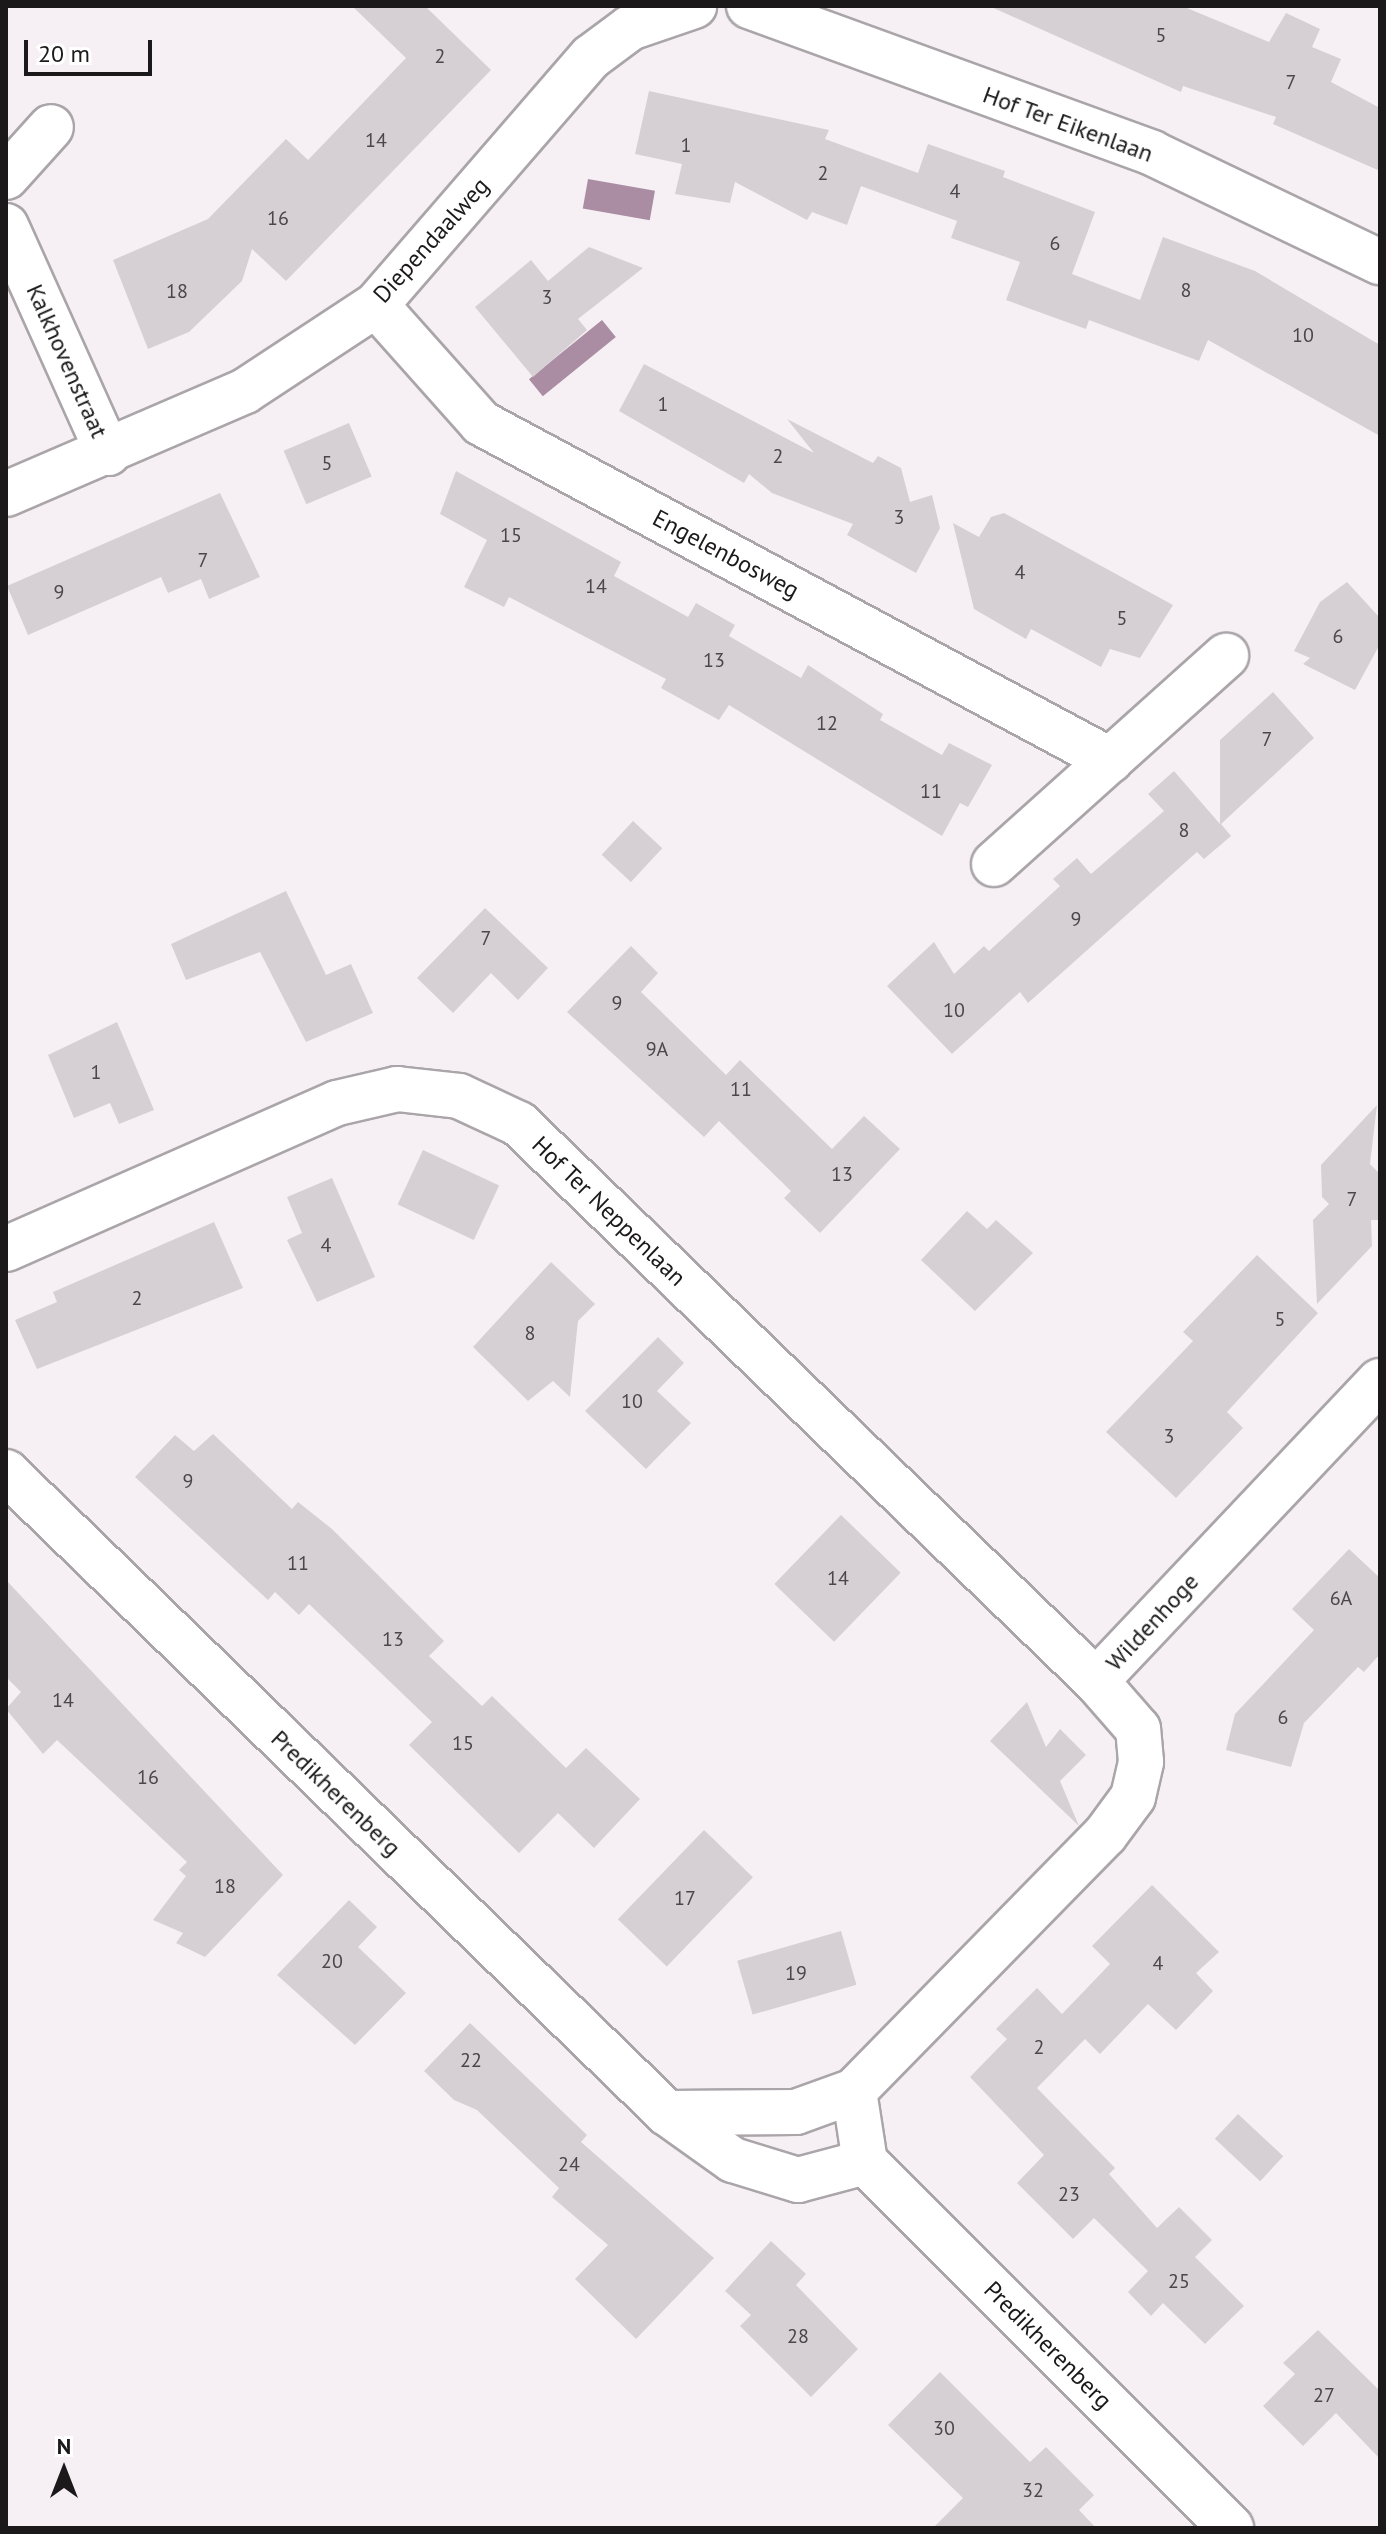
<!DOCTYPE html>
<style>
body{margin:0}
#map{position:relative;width:1386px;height:2534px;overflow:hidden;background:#f6f0f4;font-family:"PT Sans",sans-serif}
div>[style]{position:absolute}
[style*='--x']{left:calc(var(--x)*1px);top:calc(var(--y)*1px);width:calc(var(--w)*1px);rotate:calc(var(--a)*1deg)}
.water>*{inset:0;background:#aa8da3;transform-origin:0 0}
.building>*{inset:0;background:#d6d0d4;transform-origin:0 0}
.roads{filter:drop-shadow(2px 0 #aaa5a9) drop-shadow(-2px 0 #aaa5a9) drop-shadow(0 2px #aaa5a9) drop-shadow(0 -2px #aaa5a9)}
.minor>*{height:44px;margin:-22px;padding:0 22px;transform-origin:22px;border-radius:22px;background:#fff}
span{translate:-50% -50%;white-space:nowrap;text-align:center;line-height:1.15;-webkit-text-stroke:7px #fff;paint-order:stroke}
.number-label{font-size:20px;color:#4a4748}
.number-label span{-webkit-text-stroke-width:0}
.street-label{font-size:24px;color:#1b191a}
.frame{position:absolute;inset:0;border:8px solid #1b191a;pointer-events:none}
.north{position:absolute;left:24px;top:2430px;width:80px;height:80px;-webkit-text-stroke:6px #fff;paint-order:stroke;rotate:0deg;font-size:22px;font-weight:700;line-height:32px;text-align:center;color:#1b191a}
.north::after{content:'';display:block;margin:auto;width:28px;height:36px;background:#1b191a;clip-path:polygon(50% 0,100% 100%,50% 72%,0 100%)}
.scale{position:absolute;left:24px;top:40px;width:128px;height:36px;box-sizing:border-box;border:4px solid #1b191a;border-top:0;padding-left:10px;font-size:24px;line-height:28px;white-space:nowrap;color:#1b191a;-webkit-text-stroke:6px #fff;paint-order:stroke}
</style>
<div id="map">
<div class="water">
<i style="left:588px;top:179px;width:68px;height:30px;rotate:10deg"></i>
<i style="left:602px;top:320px;width:22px;height:94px;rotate:51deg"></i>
</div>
<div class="building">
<i style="clip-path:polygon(352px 6px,425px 6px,491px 70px,286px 281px,252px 249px,242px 281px,189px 332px,148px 349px,113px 260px,208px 219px,286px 139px,308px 160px,406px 58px)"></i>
<i style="clip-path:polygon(989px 6px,1182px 6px,1269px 42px,1286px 13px,1320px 29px,1312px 47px,1341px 59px,1331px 82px,1380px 108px,1380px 171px,1273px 124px,1276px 117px,1183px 86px,1181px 92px)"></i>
<i style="clip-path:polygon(649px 91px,829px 130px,825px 139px,918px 173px,928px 144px,1005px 171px,1003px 177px,1095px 212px,1072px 274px,1140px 300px,1163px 237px,1255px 271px,1380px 345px,1380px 436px,1208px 340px,1199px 361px,1089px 320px,1086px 329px,1006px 300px,1020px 262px,951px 238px,957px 221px,861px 186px,847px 225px,812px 212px,807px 220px,735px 182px,730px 203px,675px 194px,682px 164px,635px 154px)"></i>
<i style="clip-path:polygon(589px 247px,643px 268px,578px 319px,587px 330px,533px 377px,475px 307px,531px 260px,548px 281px)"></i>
<i style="clip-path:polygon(644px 364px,814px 453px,787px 419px,873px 463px,878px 456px,901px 468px,910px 502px,932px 495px,940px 528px,916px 573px,847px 535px,853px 524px,772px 493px,749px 474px,744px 483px,619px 411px)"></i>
<i style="left:349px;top:423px;width:58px;height:71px;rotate:67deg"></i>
<i style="clip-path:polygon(456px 471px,621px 562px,614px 576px,688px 617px,696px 603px,735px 625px,729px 636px,801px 678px,808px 665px,883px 714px,880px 720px,942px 755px,949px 743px,992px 765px,968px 807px,960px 803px,942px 836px,729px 705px,719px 720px,661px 688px,666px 679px,509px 597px,504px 607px,464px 587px,487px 540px,440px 514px)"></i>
<i style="clip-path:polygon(220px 493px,260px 577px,209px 599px,201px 579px,168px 593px,161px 577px,28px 635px,7px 586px)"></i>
<i style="clip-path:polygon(1004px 513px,1173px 605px,1140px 658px,1110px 649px,1101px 667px,1031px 629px,1026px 639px,974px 609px,953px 523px,979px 537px,991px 517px)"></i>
<i style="clip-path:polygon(1347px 582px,1380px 618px,1380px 644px,1355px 690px,1303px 664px,1310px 658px,1294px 651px,1320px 602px)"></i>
<i style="clip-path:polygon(1273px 692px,1314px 738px,1221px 824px,1231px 836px,1204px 859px,1197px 852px,1028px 1003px,1020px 992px,952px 1054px,887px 986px,934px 942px,954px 974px,984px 946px,989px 951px,1060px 886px,1053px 879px,1077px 858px,1091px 874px,1164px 811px,1148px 794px,1174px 771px,1220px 824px,1220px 740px)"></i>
<i style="left:633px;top:821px;width:40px;height:46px;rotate:43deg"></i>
<i style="clip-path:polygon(286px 891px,326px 975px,351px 964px,373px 1013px,306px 1042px,260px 952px,186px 980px,171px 944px)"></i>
<i style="clip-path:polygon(485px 908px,548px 968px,518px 1000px,491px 973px,453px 1013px,417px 978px)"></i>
<i style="clip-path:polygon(631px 946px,658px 973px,641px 992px,726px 1075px,740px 1060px,832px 1149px,864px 1116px,900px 1149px,820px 1233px,784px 1198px,791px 1191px,719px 1121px,704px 1137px,567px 1012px)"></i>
<i style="clip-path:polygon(117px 1022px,154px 1110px,119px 1124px,110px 1103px,74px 1118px,48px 1055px)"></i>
<i style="clip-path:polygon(1377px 1105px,1370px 1164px,1380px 1174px,1380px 1220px,1371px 1220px,1372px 1246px,1317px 1304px,1313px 1220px,1329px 1204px,1322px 1197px,1321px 1165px)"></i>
<i style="left:423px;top:1150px;width:84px;height:60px;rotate:25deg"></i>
<i style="clip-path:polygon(332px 1178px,375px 1277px,317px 1302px,287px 1240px,302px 1233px,287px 1197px)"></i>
<i style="clip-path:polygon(967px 1211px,987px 1229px,996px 1220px,1033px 1253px,975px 1311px,921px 1260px)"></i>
<i style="clip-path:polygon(214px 1222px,243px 1288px,37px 1369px,15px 1320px,57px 1302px,53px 1292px)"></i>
<i style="clip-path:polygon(1257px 1255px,1318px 1313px,1227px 1412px,1243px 1428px,1176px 1498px,1106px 1432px,1193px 1341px,1183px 1332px)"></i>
<i style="clip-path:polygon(551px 1262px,595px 1304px,578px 1321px,570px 1397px,553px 1381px,528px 1401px,473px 1347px)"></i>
<i style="clip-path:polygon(658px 1337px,684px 1363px,657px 1391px,691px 1423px,646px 1469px,585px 1411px)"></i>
<i style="clip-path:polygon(213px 1434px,292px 1509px,298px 1502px,332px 1529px,444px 1641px,429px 1656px,482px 1706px,492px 1696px,566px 1768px,586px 1748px,640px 1799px,594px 1848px,558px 1813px,519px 1853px,409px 1745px,432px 1722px,309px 1604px,299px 1615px,275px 1592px,268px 1600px,135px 1477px,175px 1435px,194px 1451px)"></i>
<i style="left:841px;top:1515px;width:83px;height:96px;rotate:44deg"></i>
<i style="clip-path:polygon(1349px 1549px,1380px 1578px,1380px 1654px,1364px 1672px,1358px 1667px,1304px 1723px,1291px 1767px,1226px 1750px,1235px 1714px,1314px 1630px,1292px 1609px)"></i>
<i style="clip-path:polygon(6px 1580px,283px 1875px,205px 1957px,176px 1943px,183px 1933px,153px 1920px,186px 1876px,179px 1870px,187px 1862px,57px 1740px,43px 1754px,6px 1709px,21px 1692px,6px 1677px)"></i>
<i style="clip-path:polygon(1027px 1702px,1046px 1747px,1060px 1729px,1086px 1755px,1060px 1781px,1079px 1826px,990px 1741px)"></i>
<i style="left:704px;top:1830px;width:68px;height:124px;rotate:44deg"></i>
<i style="clip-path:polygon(1152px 1885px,1219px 1952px,1196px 1973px,1213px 1991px,1176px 2030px,1148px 2004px,1100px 2054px,1085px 2039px,1037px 2088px,1115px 2168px,1109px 2174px,1157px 2228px,1179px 2207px,1212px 2240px,1195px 2257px,1244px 2306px,1205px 2344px,1163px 2303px,1151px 2316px,1128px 2292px,1148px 2271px,1094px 2218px,1073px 2239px,1017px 2183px,1044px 2155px,970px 2077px,1007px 2039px,996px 2029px,1037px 1988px,1062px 2014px,1110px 1964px,1092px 1946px)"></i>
<i style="clip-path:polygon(349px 1900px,377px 1927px,358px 1947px,406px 1993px,355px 2045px,277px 1975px)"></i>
<i style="left:841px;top:1931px;width:56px;height:108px;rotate:74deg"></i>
<i style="clip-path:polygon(470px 2023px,587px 2135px,581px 2142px,714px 2258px,636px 2339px,575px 2279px,608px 2245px,552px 2197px,559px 2188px,477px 2110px,454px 2100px,424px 2071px)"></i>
<i style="left:1238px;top:2114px;width:62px;height:34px;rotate:43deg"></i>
<i style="clip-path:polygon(771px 2241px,806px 2274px,796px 2285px,858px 2349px,811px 2397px,740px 2326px,751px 2315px,725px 2291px)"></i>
<i style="clip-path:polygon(1318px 2330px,1380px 2391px,1380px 2459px,1336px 2413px,1303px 2446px,1263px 2406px,1295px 2374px,1283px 2363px)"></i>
<i style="clip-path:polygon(940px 2372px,1030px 2462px,1046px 2447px,1094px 2495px,1079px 2510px,1096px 2528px,933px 2528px,963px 2498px,888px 2425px)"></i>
</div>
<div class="roads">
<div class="minor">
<i style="--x:749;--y:6;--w:429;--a:20"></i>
<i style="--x:1152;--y:153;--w:253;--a:25.6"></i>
<i style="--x:6;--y:177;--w:67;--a:-48"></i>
<i style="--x:6;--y:226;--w:249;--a:65.8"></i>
<i style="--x:376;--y:305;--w:158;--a:48.3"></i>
<i style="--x:481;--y:423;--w:714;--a:28.18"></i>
<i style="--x:6;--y:494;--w:260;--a:-23.3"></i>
<i style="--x:245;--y:391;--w:157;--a:-33.3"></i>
<i style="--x:376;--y:305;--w:328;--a:-49.1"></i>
<i style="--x:591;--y:57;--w:49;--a:-36.6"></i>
<i style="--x:630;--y:28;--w:68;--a:-19"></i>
<i style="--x:994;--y:864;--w:312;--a:-41.9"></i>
<i style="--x:6;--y:1249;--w:362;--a:-23.8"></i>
<i style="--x:337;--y:1103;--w:62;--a:-13.1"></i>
<i style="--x:397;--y:1089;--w:62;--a:6.4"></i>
<i style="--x:459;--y:1096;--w:66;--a:25"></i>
<i style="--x:519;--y:1124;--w:802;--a:43.99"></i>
<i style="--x:6;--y:1472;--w:921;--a:44.12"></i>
<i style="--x:667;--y:2113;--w:81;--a:35.5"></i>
<i style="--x:733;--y:2160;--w:68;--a:17.1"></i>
<i style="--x:798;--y:2180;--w:69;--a:-15"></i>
<i style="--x:865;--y:2162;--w:518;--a:45"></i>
<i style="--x:854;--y:2091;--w:359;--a:-45.6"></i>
<i style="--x:1105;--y:1835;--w:47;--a:-53.6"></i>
<i style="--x:1133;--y:1797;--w:36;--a:-77"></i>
<i style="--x:1141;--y:1762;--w:33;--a:-95"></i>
<i style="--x:1138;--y:1729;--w:64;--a:-131.2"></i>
<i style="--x:1096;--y:1681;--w:413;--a:-46.6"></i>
<i style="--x:667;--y:2113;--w:129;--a:-0.4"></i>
<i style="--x:796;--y:2112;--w:62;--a:-19.9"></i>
<i style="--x:854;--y:2091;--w:72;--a:81.2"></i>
</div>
</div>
<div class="number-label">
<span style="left:1161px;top:35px">5</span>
<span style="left:440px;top:56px">2</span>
<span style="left:1291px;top:82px">7</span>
<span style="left:376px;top:140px">14</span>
<span style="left:686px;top:145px">1</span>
<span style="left:823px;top:173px">2</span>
<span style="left:955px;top:191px">4</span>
<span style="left:278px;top:218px">16</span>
<span style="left:1055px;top:243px">6</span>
<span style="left:1186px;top:290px">8</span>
<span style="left:177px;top:291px">18</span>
<span style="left:547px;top:297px">3</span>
<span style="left:1303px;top:335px">10</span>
<span style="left:663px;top:404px">1</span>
<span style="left:778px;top:456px">2</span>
<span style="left:327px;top:463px">5</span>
<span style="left:899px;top:517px">3</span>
<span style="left:511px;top:535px">15</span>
<span style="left:203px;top:560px">7</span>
<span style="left:1020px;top:572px">4</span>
<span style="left:596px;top:586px">14</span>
<span style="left:59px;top:592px">9</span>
<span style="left:1122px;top:618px">5</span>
<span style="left:1338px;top:636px">6</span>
<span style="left:714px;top:660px">13</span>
<span style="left:827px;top:723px">12</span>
<span style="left:1267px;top:739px">7</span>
<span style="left:931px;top:791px">11</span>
<span style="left:1184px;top:830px">8</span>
<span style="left:1076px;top:919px">9</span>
<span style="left:486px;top:938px">7</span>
<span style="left:617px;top:1003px">9</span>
<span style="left:954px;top:1010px">10</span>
<span style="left:657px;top:1049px">9A</span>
<span style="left:96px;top:1072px">1</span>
<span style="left:741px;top:1089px">11</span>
<span style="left:842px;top:1174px">13</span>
<span style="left:1352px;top:1199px">7</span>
<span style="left:326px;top:1245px">4</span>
<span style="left:137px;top:1298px">2</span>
<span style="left:1280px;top:1319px">5</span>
<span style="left:530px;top:1333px">8</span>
<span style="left:632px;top:1401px">10</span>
<span style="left:1169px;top:1436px">3</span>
<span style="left:188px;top:1481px">9</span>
<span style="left:298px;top:1563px">11</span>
<span style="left:838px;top:1578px">14</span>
<span style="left:1341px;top:1598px">6A</span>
<span style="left:393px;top:1639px">13</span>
<span style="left:63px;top:1700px">14</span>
<span style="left:1283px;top:1717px">6</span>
<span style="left:463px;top:1743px">15</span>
<span style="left:148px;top:1777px">16</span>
<span style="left:225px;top:1886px">18</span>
<span style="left:685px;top:1898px">17</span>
<span style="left:332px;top:1961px">20</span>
<span style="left:1158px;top:1963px">4</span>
<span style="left:796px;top:1973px">19</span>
<span style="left:1039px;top:2047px">2</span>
<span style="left:471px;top:2060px">22</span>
<span style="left:569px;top:2164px">24</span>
<span style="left:1069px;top:2194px">23</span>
<span style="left:1179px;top:2281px">25</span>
<span style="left:798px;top:2336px">28</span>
<span style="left:1324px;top:2395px">27</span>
<span style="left:944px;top:2428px">30</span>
<span style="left:1033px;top:2490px">32</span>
</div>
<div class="street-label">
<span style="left:1068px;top:124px;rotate:20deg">Hof Ter Eikenlaan</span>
<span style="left:431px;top:240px;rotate:-48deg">Diependaalweg</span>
<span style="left:67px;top:361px;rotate:66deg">Kalkhovenstraat</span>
<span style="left:726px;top:554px;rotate:28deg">Engelenbosweg</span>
<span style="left:609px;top:1211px;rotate:44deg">Hof Ter Neppenlaan</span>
<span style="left:1152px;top:1622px;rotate:-47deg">Wildenhoge</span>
<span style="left:336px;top:1793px;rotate:44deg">Predikherenberg</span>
<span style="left:1048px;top:2345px;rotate:45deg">Predikherenberg</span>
</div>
<div class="frame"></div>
<div class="north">N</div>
<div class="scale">20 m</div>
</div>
